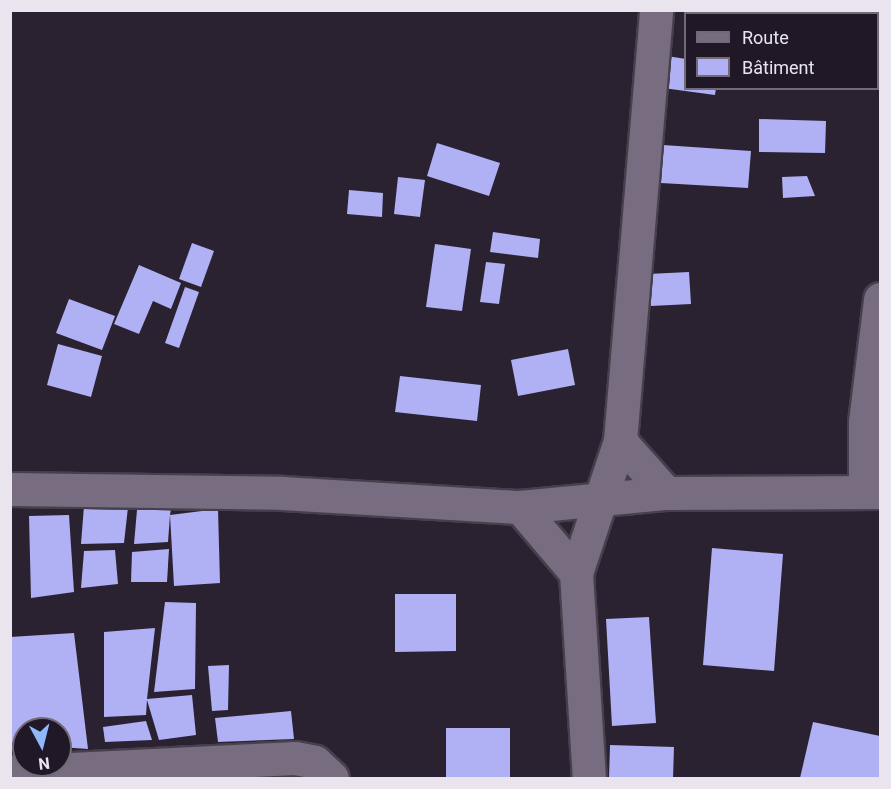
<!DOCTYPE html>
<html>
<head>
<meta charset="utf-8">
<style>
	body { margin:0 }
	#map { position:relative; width:891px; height:789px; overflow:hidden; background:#2b2231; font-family:Roboto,sans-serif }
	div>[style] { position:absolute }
	.building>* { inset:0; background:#b0b0f4 }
	.roads { filter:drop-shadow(2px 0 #473f4c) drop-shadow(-2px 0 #473f4c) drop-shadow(0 2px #473f4c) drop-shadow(0 -2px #473f4c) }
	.minor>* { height:33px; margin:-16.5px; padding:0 16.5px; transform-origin:16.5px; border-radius:16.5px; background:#786d80 }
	span { translate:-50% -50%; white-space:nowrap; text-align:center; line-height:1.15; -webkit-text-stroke:6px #211827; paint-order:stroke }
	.frame { position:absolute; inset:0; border:12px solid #eae4ee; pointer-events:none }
	.legend { position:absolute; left:684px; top:12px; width:195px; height:78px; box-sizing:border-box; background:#211827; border:2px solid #716a77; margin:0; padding:8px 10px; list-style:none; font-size:18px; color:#eae4ee }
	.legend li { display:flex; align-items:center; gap:12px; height:30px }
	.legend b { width:30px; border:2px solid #716a77 }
	.north { position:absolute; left:12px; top:717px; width:60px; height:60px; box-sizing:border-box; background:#211827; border:2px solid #716a77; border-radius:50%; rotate:173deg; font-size:16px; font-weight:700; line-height:24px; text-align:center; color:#eae4ee }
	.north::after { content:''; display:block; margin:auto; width:21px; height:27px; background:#8fb8fd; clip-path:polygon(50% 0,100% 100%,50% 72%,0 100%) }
</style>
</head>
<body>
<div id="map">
	<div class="building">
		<div style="clip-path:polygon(667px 56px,686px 59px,686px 88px,716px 88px,715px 95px,663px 88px)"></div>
		<div style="clip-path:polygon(759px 119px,826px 121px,825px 153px,759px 152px)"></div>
		<div style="clip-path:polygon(437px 143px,500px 163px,489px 196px,427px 176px)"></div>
		<div style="clip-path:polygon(663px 145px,751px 151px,748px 188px,661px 183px)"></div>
		<div style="clip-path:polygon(807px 176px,815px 196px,783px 198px,782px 177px)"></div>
		<div style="clip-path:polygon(398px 177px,425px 180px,420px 217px,394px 214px)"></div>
		<div style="clip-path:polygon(349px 190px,383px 193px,382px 217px,347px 214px)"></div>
		<div style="clip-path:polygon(493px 232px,540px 239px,538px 258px,490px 252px)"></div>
		<div style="clip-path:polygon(192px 243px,214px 251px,201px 287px,179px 279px)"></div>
		<div style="clip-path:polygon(435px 244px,471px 249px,462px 311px,426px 307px)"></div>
		<div style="clip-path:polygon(486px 262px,505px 264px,499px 304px,480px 302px)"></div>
		<div style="clip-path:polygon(139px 265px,181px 283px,171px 309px,153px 301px,139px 334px,114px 324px)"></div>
		<div style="clip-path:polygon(689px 272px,691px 304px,651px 306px,648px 274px)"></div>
		<div style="clip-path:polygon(185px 287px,199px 292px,179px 348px,165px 343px)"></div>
		<div style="clip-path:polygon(69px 299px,115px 316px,102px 350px,56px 333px)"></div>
		<div style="clip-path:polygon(58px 344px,102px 356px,91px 397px,47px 385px)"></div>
		<div style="clip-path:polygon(568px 349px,575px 385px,518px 396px,511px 360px)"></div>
		<div style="clip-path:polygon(400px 376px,481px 385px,477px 421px,395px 412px)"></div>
		<div style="clip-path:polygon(84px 506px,128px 507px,124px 543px,81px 544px)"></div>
		<div style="clip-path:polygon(171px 509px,170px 515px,218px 509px,220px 583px,174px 586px,170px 515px,168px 542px,134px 544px,137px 510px)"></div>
		<div style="clip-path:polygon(69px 515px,74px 592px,31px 598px,29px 516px)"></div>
		<div style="clip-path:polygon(712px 548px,783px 554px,774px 671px,703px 665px)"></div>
		<div style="clip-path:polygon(169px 549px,167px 582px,131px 582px,132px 552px)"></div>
		<div style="clip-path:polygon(115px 550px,118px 584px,81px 588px,84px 551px)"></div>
		<div style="clip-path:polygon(395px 594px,456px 594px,456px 651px,395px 652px)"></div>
		<div style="clip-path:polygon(165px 602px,196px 603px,195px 689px,154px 692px)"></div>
		<div style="clip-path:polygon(649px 617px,656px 723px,612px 726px,606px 619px)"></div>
		<div style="clip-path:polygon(155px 628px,147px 699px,192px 695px,196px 735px,159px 740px,147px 700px,146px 715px,104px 717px,104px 632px)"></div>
		<div style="clip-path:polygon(74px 633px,88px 749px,60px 747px,60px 729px,24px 729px,24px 744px,10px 743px,10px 637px)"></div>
		<div style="clip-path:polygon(229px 665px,228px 710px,212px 711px,208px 666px)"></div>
		<div style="clip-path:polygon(291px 711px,294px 739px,218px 742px,215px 718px)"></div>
		<div style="clip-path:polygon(146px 721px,152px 740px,105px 742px,103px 727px)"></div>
		<div style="clip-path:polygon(813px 722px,880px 736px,880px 778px,800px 778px)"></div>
		<div style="clip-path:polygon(446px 728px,510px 728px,510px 778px,446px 778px)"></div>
		<div style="clip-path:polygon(610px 745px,674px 747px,673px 778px,609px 778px)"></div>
	</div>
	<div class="roads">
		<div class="minor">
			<div style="left:620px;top:441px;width:69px;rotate:48.5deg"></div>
			<div style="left:10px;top:489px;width:272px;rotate:0.8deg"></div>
			<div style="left:282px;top:493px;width:238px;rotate:3.4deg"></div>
			<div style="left:520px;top:507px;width:147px;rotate:-5.5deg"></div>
			<div style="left:666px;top:493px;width:214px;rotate:-0.3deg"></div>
			<div style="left:865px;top:492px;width:70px;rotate:-90deg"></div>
			<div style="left:865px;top:422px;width:124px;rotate:-83deg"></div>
			<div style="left:520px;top:507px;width:87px;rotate:49.7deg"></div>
			<div style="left:576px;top:573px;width:205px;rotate:86.4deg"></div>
			<div style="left:576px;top:573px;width:139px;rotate:-71.6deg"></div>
			<div style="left:620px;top:441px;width:433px;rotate:-85.2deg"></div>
			<div style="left:10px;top:772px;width:285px;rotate:-2.8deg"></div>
			<div style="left:295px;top:758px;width:20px;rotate:11deg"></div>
			<div style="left:315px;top:762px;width:23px;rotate:43deg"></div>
		</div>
	</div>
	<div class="frame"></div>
	<ul class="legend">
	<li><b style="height:8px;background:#786d80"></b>Route</li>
	<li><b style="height:16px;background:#b0b0f4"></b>Bâtiment</li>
	</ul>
	<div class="north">N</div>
</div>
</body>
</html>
